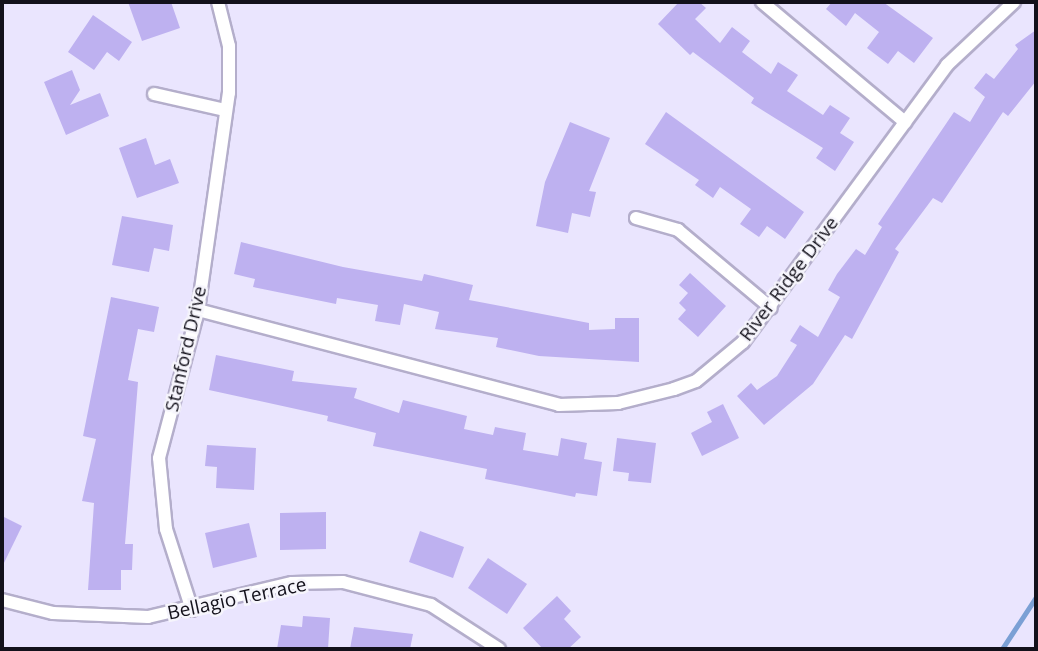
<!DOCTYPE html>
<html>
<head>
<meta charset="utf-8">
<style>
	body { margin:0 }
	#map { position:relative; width:1038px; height:651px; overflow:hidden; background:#eae5fe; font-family:"Open Sans",sans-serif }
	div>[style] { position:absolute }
	.stream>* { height:4.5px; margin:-2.25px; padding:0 2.25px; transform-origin:2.25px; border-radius:2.25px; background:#7ba0d5 }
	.building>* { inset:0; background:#beb1f0 }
	.roads { filter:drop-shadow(2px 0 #b4aecb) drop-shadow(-2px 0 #b4aecb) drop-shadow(0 2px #b4aecb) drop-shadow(0 -2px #b4aecb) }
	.street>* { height:12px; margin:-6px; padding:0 6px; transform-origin:6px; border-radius:6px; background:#fff }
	span { translate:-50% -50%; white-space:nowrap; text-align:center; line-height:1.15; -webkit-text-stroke:5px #f6f5fc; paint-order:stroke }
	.street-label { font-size:19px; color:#13111b }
	.frame { position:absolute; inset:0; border:4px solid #13111b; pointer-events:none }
</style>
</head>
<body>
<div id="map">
	<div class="stream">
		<div style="left:1002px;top:649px;width:62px;rotate:-56.8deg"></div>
	</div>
	<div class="building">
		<div style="clip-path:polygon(128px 2px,171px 2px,180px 28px,142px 41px)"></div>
		<div style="clip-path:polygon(679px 2px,699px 2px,706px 8px,695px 19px,720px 43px,732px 27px,750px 41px,742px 52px,771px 74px,778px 62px,798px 75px,787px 91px,823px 115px,830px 105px,850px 118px,840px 133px,854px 142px,835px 171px,816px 158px,823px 148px,751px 103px,754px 98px,693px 52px,690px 55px,658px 24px)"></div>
		<div style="clip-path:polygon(832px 2px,883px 2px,933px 38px,914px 63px,898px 51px,888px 64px,867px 48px,879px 32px,855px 13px,846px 26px,826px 9px)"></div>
		<div style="clip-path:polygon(93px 15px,132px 42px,119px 61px,107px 52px,94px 70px,68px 52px)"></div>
		<div style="clip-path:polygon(1036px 30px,1036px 81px,1008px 116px,1003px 112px,942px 203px,933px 198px,895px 249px,899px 252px,852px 339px,845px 335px,813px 384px,764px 425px,737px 396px,751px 383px,757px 390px,777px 376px,797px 345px,790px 341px,800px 325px,818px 337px,840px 297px,828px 290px,837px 274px,856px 249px,865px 255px,882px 227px,878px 224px,954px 112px,970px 122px,985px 97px,974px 88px,986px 73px,994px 79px,1018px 49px,1015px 45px)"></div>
		<div style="clip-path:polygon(72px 70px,80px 90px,70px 105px,100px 93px,109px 116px,66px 135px,44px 82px)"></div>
		<div style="clip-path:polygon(666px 112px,804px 212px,785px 239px,767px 226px,759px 237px,740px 224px,751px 209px,720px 187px,713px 198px,695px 185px,699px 180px,645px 144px)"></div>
		<div style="clip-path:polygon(570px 122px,610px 138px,589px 191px,596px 192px,590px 217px,572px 213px,568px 233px,536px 226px,545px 182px)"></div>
		<div style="clip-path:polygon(146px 138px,155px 165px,170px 159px,179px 183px,137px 198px,119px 148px)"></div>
		<div style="clip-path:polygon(122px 216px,173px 225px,169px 251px,154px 248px,149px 272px,112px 265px)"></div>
		<div style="clip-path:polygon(241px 242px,343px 267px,422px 281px,424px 274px,473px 285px,469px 300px,589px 323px,589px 330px,615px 329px,615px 318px,639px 318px,639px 362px,539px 356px,496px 347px,498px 338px,435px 329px,439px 312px,404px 304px,400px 325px,375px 321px,378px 305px,337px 298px,336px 304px,253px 287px,255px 279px,234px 274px)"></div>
		<div style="clip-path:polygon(690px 273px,726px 306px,698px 337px,678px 319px,686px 310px,679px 303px,688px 293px,679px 285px)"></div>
		<div style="clip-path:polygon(111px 297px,159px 307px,154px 332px,138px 329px,128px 380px,138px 382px,125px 544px,133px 544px,132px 570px,121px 570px,121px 590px,88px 590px,94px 503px,82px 501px,96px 439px,83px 436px)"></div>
		<div style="clip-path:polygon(216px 355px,294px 371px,292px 381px,357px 388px,354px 398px,399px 413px,403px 400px,467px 416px,464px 429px,493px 435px,495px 427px,526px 433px,523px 450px,558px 456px,561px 438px,587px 443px,584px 459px,602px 462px,597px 496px,576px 493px,575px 497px,485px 479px,487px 469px,373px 446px,376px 433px,327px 421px,328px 416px,209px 390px)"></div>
		<div style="clip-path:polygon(723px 404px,739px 438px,702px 456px,691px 433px,712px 422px,707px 412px)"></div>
		<div style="clip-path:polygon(617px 438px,656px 443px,651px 483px,628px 481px,629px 473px,613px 471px)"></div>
		<div style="clip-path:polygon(207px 445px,256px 448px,254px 490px,216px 488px,217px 467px,205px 466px)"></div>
		<div style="clip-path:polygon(326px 512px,326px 549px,280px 550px,280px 513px)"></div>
		<div style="clip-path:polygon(2px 516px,22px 526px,2px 567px)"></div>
		<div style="clip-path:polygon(249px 523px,257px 557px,213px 568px,205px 533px)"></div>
		<div style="clip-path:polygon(420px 531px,464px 547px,453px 578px,409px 562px)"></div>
		<div style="clip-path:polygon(488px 558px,527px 584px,507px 614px,468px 588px)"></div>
		<div style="clip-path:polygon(557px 596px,571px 611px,564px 619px,581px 637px,568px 649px,543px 649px,523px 628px)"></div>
		<div style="clip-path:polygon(303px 616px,330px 618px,328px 649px,277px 649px,281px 625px,302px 627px)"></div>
		<div style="clip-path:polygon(354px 627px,413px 634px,410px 649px,350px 649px)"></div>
	</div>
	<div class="roads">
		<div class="street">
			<div style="left:762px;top:2px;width:187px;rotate:40deg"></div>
			<div style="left:154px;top:94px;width:73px;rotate:12.7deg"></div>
			<div style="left:636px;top:218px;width:44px;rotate:15.9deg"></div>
			<div style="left:678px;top:230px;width:121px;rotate:40deg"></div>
			<div style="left:198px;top:310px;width:373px;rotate:14.7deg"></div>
			<div style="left:559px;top:405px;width:59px;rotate:-1.9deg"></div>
			<div style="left:618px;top:403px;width:58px;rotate:-14deg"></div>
			<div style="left:674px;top:389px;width:23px;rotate:-20deg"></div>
			<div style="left:696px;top:381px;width:61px;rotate:-39.7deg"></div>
			<div style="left:743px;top:342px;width:344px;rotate:-53.6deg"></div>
			<div style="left:947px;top:65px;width:92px;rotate:-43.2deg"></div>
			<div style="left:2px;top:600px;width:53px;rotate:14.3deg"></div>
			<div style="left:53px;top:613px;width:95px;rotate:2.4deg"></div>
			<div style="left:148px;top:617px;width:148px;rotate:-13.3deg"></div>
			<div style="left:292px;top:583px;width:51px;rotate:-1.1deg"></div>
			<div style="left:343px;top:582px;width:91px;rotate:14.6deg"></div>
			<div style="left:431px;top:605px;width:81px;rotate:32.9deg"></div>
			<div style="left:192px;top:610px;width:85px;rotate:-107.8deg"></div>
			<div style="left:166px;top:529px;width:71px;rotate:-95.6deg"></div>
			<div style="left:159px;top:458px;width:153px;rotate:-75.2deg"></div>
			<div style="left:198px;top:310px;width:219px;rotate:-81.9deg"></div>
			<div style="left:229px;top:93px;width:47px;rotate:-90deg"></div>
			<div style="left:229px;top:46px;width:45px;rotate:-104deg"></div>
		</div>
	</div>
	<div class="street-label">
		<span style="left:789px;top:279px;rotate:-53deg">River Ridge Drive</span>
		<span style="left:186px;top:349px;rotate:-77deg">Stanford Drive</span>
		<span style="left:237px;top:599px;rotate:-12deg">Bellagio Terrace</span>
	</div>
	<div class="frame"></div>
</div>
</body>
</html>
